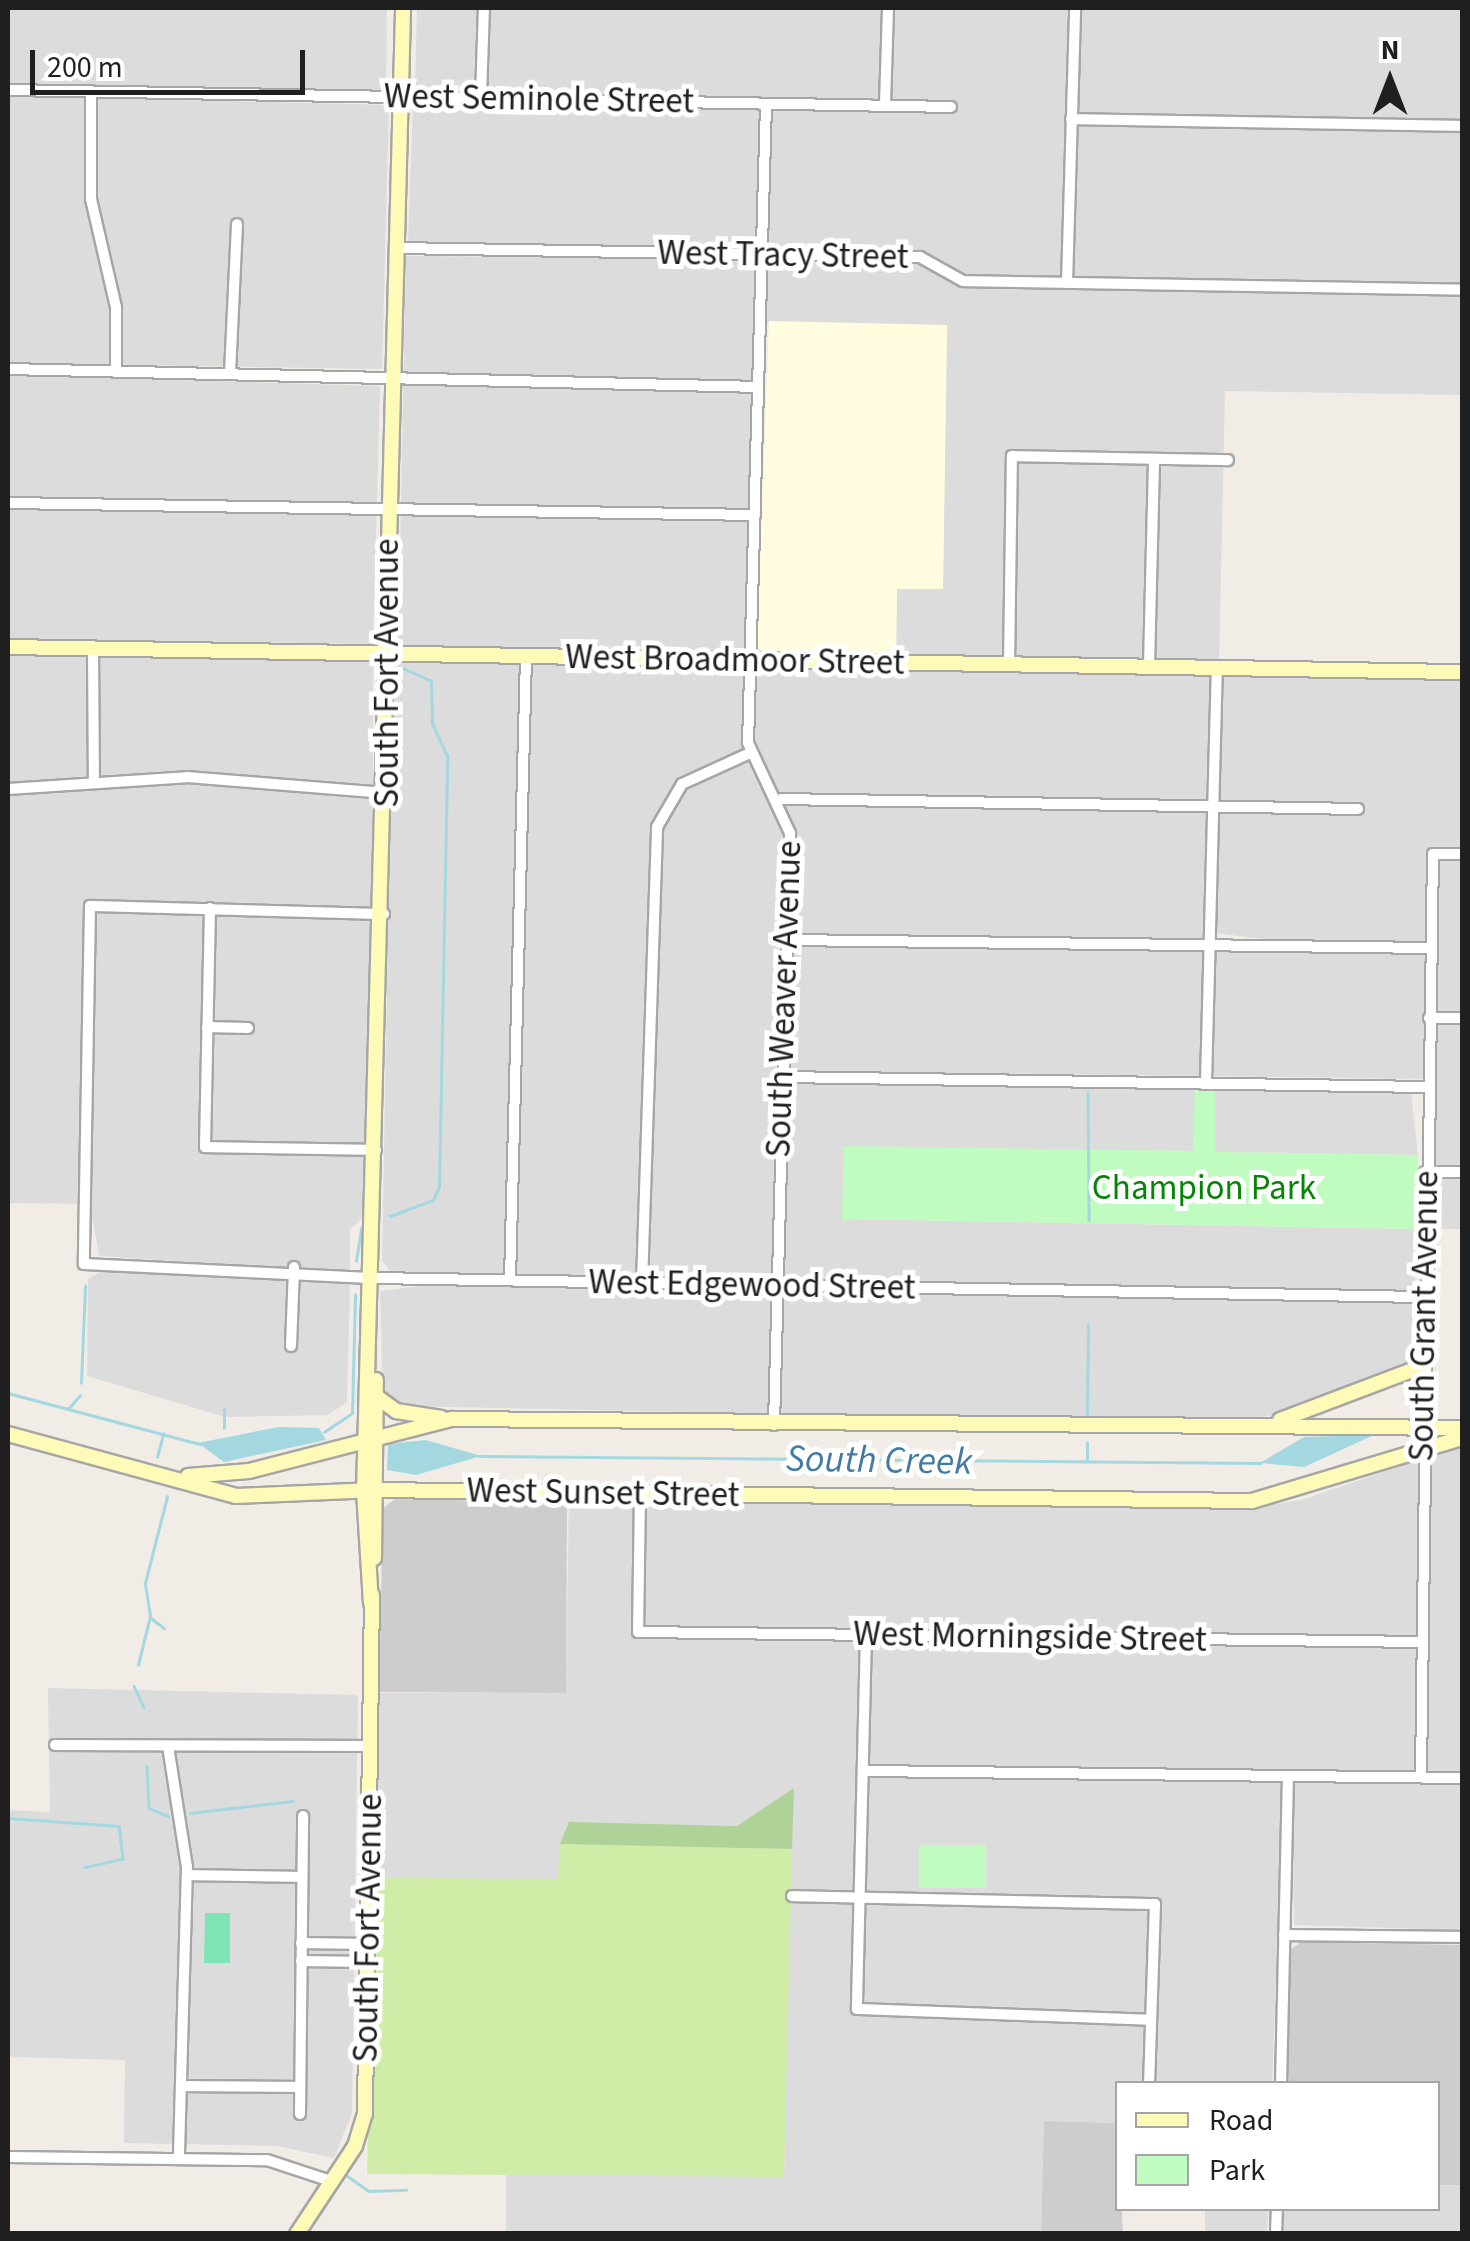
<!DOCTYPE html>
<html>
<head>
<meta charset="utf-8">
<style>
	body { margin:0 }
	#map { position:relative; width:1470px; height:2241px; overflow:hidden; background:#f1ece5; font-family:"Source Sans 3",sans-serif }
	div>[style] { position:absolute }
	.residential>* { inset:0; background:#dddcdc }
	.education>* { inset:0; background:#fffce0 }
	.religious>* { inset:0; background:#cdcdcd }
	.grass>* { inset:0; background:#d0eda8 }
	.forest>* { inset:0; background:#aed298 }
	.park>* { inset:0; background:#c0fcc0 }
	.pitch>* { inset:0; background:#7fe4b4 }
	.water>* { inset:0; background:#a3d8e0 }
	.stream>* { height:2.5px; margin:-1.25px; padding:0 1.25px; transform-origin:1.25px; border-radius:1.25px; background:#a3d8e0 }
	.roads { filter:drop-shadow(2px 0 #a6a6a6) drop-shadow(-2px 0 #a6a6a6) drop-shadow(0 2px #a6a6a6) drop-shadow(0 -2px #a6a6a6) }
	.street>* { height:10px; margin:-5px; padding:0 5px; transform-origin:5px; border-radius:5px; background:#fff }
	.secondary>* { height:14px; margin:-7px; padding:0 7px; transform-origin:7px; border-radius:7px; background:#fdfbb7 }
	span { translate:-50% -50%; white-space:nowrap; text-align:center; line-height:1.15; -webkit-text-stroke:10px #fff; paint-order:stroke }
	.street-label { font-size:35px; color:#1f1f1f }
	.park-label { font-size:35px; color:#058506 }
	.water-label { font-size:38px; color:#417ba5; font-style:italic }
	.frame { position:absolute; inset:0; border:10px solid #1f1f1f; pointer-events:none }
	.legend { position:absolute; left:1115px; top:2081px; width:325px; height:130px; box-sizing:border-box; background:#fff; border:2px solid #a5a5a5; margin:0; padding:12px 18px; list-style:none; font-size:30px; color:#1f1f1f }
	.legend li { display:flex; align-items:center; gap:20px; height:50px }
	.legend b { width:50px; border:2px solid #a5a5a5 }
	.north { position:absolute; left:1340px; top:30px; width:100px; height:100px; -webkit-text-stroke:8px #fff; paint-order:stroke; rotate:0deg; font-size:28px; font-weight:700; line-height:40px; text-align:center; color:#1f1f1f }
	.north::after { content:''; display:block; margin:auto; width:35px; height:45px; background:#1f1f1f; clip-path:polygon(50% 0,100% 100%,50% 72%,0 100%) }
	.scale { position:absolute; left:30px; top:50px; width:275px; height:45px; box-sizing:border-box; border:5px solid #1f1f1f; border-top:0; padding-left:12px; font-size:30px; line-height:35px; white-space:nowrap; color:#1f1f1f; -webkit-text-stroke:8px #fff; paint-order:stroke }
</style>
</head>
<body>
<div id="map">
	<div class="residential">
		<div style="clip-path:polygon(8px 8px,387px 8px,386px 91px,8px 85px)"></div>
		<div style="clip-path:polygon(417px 8px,1462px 8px,1462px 395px,1225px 391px,1219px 663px,896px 657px,897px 589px,943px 589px,947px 326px,756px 322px,744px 651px,398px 648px,406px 256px,534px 257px,535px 247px,408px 244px,413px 103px,952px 113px,953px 102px,415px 92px)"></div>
		<div style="clip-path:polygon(8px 96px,389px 105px,382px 369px,8px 363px)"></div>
		<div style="clip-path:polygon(8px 375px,380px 386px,373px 644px,8px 639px)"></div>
		<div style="clip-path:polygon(8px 651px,373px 661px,372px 1208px,350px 1230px,350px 1272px,99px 1256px,90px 1204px,8px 1203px)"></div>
		<div style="clip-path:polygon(393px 660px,1212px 673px,1204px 951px,1278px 953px,1279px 941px,1216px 933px,1223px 677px,1462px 675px,1462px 1229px,1429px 1229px,1432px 1079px,978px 1073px,977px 1084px,1195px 1088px,1194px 1151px,844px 1147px,843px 1219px,1417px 1229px,1412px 1360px,1288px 1413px,1216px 1423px,401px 1406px,383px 1394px,380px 1291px,447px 1283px,447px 1273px,390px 1271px,382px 1260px)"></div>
		<div style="clip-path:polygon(1215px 1089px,1411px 1093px,1418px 1155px,1214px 1152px)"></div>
		<div style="clip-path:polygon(102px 1271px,350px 1284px,347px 1402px,328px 1415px,225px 1417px,87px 1376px,88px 1279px)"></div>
		<div style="clip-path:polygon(1462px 1445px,1462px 1930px,1294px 1925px,1293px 1845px,1281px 1844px,1272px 2083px,1118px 2084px,1117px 2123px,1044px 2121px,1041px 2233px,506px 2233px,506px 2174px,784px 2177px,793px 1789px,737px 1826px,569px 1823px,558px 1879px,374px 1878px,376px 1693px,566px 1693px,569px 1498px,1242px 1509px,1301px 1500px)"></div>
		<div style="clip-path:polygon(48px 1688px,358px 1695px,352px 2113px,334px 2158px,277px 2146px,124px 2143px,125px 2060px,8px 2057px,8px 1810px,50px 1812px)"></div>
		<div style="clip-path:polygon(1438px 2185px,1462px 2185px,1462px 2233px,1282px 2234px,1283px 2209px,1438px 2208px)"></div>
		<div style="clip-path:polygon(1205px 2209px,1268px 2209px,1267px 2233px,1205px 2233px)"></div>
	</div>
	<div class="education">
		<div style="clip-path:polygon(769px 321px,947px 325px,943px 589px,897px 589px,896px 657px,764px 654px,757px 645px)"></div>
	</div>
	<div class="religious">
		<div style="clip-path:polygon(395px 1499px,567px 1502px,566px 1693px,379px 1692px,383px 1508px)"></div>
		<div style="clip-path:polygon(1462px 1945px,1462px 2185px,1438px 2185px,1438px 2084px,1286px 2083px,1290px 1950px,1301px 1942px)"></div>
		<div style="clip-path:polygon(1044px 2121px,1117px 2123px,1123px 2233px,1041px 2233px)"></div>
	</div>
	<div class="grass">
		<div style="clip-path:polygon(560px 1844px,792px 1849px,784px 2177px,367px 2174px,374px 1878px,558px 1879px)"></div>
	</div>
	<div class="forest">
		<div style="clip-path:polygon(794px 1788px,792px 1849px,560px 1844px,569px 1822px,737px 1826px)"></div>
	</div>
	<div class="park">
		<div style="clip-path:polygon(1195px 1088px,1215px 1089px,1215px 1152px,1418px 1155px,1417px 1229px,842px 1219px,844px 1146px,1193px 1151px)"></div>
		<div style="clip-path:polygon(919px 1845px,986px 1845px,986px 1888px,919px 1888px)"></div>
	</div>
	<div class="pitch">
		<div style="clip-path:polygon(205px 1913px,230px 1913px,230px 1963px,204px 1963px)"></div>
	</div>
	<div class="water">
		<div style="clip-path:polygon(278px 1427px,319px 1428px,326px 1440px,224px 1462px,198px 1443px)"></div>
		<div style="clip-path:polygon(1374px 1435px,1304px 1467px,1260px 1463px,1304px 1437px)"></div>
		<div style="clip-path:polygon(425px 1440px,433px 1442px,481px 1456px,416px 1475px,387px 1470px,388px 1444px)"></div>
	</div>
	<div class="stream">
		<div style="left:1088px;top:1093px;width:127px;rotate:89.5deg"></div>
		<div style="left:390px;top:1216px;width:46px;rotate:-20.4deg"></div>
		<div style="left:433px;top:1200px;width:14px;rotate:-65deg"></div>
		<div style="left:439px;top:1187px;width:431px;rotate:-88.9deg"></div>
		<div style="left:447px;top:756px;width:35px;rotate:-115deg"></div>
		<div style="left:432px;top:724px;width:43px;rotate:-91.3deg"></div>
		<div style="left:431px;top:681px;width:36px;rotate:-156deg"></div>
		<div style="left:356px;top:1261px;width:33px;rotate:-81deg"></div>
		<div style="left:81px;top:1383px;width:97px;rotate:-87.6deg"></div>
		<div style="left:8px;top:1393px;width:199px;rotate:14.9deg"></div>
		<div style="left:68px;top:1409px;width:18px;rotate:-49deg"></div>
		<div style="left:1087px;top:1416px;width:91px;rotate:-89.4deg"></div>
		<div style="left:224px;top:1428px;width:18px;rotate:-90deg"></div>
		<div style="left:324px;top:1432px;width:34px;rotate:-34deg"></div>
		<div style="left:352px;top:1413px;width:118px;rotate:-88.5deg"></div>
		<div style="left:479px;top:1456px;width:782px;rotate:0.51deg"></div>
		<div style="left:157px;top:1457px;width:24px;rotate:-75deg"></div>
		<div style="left:1087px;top:1461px;width:18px;rotate:-90deg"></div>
		<div style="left:150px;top:1617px;width:18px;rotate:38deg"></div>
		<div style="left:138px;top:1665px;width:50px;rotate:-76.2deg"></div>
		<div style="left:150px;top:1616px;width:33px;rotate:-99deg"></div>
		<div style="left:145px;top:1583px;width:89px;rotate:-75.7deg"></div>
		<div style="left:134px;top:1686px;width:23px;rotate:65deg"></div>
		<div style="left:147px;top:1766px;width:42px;rotate:87.3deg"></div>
		<div style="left:149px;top:1808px;width:21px;rotate:23deg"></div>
		<div style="left:190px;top:1813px;width:103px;rotate:-6.7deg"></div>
		<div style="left:8px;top:1818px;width:111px;rotate:4.1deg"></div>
		<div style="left:119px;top:1826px;width:33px;rotate:83deg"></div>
		<div style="left:123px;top:1859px;width:39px;rotate:167deg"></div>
		<div style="left:346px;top:2175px;width:28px;rotate:35deg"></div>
		<div style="left:369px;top:2191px;width:37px;rotate:-2deg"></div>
	</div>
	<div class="roads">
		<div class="street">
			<div style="left:8px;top:90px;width:943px;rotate:1.03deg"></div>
			<div style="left:91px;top:91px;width:108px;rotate:90deg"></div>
			<div style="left:91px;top:199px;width:111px;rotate:77deg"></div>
			<div style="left:116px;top:307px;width:64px;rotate:90deg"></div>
			<div style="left:481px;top:97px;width:89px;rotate:-88.1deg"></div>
			<div style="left:766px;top:104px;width:639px;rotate:91.61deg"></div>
			<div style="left:748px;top:743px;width:99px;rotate:65deg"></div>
			<div style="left:790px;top:833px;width:592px;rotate:91.55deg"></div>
			<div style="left:885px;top:104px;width:96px;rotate:-88.2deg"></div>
			<div style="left:1071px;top:119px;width:391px;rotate:1deg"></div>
			<div style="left:396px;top:248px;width:524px;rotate:0.98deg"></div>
			<div style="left:920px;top:257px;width:49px;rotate:29.2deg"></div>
			<div style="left:963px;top:281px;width:499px;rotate:1deg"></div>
			<div style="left:1067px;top:283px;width:275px;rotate:-88.3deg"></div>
			<div style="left:8px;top:369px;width:750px;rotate:1.37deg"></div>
			<div style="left:230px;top:373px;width:149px;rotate:-87.3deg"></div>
			<div style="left:8px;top:503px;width:747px;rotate:0.92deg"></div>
			<div style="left:93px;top:648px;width:134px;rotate:89.6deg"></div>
			<div style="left:1009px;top:665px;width:209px;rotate:-89.2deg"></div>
			<div style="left:1012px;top:456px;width:216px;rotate:1.1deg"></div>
			<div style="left:1149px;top:666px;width:207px;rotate:-88.6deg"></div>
			<div style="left:8px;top:789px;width:179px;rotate:-3.8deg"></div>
			<div style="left:187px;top:777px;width:199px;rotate:4.6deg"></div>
			<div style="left:781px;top:799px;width:577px;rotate:0.99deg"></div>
			<div style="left:210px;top:908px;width:239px;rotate:91.2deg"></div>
			<div style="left:205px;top:1147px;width:171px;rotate:1deg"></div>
			<div style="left:384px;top:914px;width:294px;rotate:-178.4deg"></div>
			<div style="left:90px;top:906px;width:358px;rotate:91deg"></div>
			<div style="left:84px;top:1264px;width:291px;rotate:2.8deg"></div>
			<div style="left:375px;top:1278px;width:1046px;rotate:1.04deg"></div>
			<div style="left:787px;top:940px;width:644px;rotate:0.71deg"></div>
			<div style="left:1429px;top:1018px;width:33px"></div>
			<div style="left:207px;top:1027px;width:41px;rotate:1.4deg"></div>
			<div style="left:782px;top:1077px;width:645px;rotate:0.89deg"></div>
			<div style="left:1206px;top:1083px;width:416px;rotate:-88.5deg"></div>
			<div style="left:1425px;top:1172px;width:37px"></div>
			<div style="left:510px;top:1280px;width:625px;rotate:-88.53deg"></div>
			<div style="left:642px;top:1283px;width:456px;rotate:-88.1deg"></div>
			<div style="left:657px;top:827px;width:50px;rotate:-59.8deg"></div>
			<div style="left:682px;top:784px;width:75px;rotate:-24.5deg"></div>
			<div style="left:291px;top:1346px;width:79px;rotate:-87.8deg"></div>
			<div style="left:640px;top:1492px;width:140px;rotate:90.8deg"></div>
			<div style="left:638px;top:1632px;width:784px;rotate:0.73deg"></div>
			<div style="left:866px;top:1635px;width:374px;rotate:91.4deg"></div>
			<div style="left:857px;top:2009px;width:294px;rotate:2.1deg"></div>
			<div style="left:55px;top:1745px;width:315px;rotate:0.2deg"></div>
			<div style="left:168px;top:1746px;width:122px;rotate:81.1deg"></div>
			<div style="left:187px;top:1867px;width:292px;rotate:91.6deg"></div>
			<div style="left:865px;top:1771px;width:597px;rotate:0.67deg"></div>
			<div style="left:1421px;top:1777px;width:923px;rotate:-89.26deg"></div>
			<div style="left:1433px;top:854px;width:29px"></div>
			<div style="left:187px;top:1875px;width:115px;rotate:1deg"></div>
			<div style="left:792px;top:1896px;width:363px;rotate:1.3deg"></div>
			<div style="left:1155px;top:1904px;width:180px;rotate:91.9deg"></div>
			<div style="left:1284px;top:1935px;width:178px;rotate:0.6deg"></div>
			<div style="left:301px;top:1943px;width:67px;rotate:0.9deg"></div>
			<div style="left:301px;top:1961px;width:67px;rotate:0.9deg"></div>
			<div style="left:1281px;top:2084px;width:308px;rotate:-88.7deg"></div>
			<div style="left:181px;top:2086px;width:119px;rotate:0.5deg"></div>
			<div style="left:300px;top:2114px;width:298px;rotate:-89.4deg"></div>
			<div style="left:8px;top:2157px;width:259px;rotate:0.7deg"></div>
			<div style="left:267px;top:2160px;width:67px;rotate:18.2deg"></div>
			<div style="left:1276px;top:2234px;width:26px;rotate:-88deg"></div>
		</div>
		<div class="secondary">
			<div style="left:8px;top:647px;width:1454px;rotate:0.99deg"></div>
			<div style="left:377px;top:1397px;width:24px;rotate:36deg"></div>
			<div style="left:396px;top:1411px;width:46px;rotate:8.8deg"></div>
			<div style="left:1280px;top:1420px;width:150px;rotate:-20.7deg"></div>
			<div style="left:8px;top:1434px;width:236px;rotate:15.2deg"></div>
			<div style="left:236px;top:1496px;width:139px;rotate:-2.5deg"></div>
			<div style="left:375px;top:1490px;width:877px;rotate:0.72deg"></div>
			<div style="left:1252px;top:1501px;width:219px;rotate:-16.7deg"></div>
			<div style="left:188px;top:1476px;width:61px;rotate:-4.7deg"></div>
			<div style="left:249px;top:1471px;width:210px;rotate:-14.4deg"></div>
			<div style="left:452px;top:1419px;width:1010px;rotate:0.51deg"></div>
			<div style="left:374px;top:1558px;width:178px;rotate:-89.4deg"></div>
			<div style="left:371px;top:1603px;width:112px;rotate:-93.6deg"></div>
			<div style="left:364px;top:1491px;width:1484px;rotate:-88.49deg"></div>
			<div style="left:297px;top:2234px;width:105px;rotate:-56.6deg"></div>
			<div style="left:355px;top:2146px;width:34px;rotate:-73deg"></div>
			<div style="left:365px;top:2114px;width:519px;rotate:-89.23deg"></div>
		</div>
	</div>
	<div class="street-label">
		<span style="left:539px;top:99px;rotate:1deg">West Seminole Street</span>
		<span style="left:783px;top:255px;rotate:1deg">West Tracy Street</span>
		<span style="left:735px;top:660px;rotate:1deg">West Broadmoor Street</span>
		<span style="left:387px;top:673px;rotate:-90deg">South Fort Avenue</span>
		<span style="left:784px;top:999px;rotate:-88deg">South Weaver Avenue</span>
		<span style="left:752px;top:1285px;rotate:1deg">West Edgewood Street</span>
		<span style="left:1424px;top:1316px;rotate:-89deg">South Grant Avenue</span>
		<span style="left:603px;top:1493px;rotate:1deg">West Sunset Street</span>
		<span style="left:1030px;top:1637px;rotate:1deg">West Morningside Street</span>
		<span style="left:368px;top:1928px;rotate:-89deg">South Fort Avenue</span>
	</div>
	<div class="park-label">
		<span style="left:1204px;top:1188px">Champion Park</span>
	</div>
	<div class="water-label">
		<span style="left:879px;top:1461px;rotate:1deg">South Creek</span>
	</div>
	<div class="frame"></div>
	<ul class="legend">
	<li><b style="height:12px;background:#fdfbb7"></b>Road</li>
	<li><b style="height:28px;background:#c0fcc0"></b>Park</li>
	</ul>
	<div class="north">N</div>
	<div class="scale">200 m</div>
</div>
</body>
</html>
